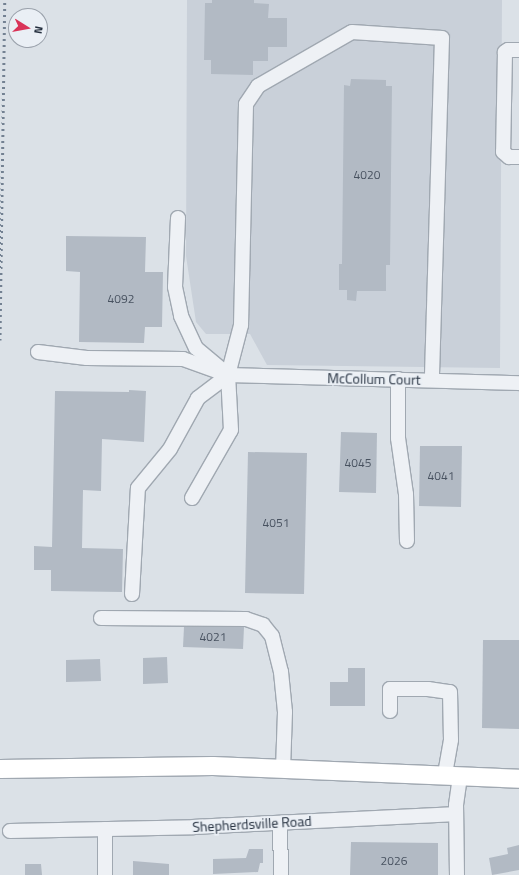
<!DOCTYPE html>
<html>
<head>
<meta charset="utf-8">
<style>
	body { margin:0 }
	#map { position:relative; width:519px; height:875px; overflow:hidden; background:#dbe1e7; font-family:"Titillium Web",sans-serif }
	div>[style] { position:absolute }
	.built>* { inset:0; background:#c9d0d9 }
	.building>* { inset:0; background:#b2bac4 }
	.roads { filter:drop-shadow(1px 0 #a0a8b1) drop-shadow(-1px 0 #a0a8b1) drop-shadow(0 1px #a0a8b1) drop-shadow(0 -1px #a0a8b1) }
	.minor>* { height:14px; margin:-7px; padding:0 7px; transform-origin:7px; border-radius:7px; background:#eef1f5 }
	.major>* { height:18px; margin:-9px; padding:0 9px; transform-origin:9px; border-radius:9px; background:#fff }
	.rail>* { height:3px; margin-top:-1.5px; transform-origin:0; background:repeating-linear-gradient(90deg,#738192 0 2px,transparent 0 6px) }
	span { translate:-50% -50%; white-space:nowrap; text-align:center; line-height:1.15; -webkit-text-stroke:3.5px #eaeff5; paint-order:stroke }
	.number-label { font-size:12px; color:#485260 }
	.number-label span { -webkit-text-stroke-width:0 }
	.street-label { font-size:14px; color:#242f3e }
	.north { position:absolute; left:8px; top:8px; width:40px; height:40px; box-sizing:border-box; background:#eaeff5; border:1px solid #9ba2ac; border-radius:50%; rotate:101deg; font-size:11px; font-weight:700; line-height:16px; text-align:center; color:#242f3e }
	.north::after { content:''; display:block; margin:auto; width:14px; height:18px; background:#d93358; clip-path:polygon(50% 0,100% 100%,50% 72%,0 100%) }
</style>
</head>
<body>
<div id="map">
	<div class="built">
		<div style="clip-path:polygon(187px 0,502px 0,500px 368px,267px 365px,250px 334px,206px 334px,196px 322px,186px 256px)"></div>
	</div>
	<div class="building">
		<div style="clip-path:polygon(212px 0,254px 0,254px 3px,269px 4px,268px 18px,287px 18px,287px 47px,268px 47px,268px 61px,253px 61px,253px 75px,211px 74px,211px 60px,204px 60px,205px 3px,212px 3px)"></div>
		<div style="clip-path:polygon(351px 79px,386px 80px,386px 86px,392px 86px,390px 265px,386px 265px,386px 291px,357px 291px,356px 301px,347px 300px,347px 290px,339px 290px,339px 264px,342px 264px,344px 85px,350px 86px)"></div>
		<div style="clip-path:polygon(66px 236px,146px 237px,145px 272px,163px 272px,162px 327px,145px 327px,144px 343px,79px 342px,80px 272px,66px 271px)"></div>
		<div style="clip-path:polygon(129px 390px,146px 391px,144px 442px,102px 439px,101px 491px,83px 490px,82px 548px,123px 549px,122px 592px,51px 591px,51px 570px,34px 570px,34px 546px,52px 547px,55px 391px,129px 392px)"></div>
		<div style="clip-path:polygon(341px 432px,377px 433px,376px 493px,339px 492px)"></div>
		<div style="clip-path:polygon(420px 446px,462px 446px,461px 507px,419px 506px)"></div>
		<div style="clip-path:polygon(248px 452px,307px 453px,304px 594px,245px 593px)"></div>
		<div style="clip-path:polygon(184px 627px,244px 627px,243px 649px,183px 647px)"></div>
		<div style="clip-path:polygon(483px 640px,519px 640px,519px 729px,482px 728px)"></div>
		<div style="clip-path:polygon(167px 657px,168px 683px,143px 684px,143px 658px)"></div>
		<div style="clip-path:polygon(100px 659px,101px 681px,66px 682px,66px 660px)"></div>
		<div style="clip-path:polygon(348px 668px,365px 668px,365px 706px,330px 706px,330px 682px,348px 682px)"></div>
		<div style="clip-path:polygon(351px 842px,438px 843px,438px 875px,350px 875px)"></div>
		<div style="clip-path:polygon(519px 845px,519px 870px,492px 875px,489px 858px,508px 854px,507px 848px)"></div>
		<div style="clip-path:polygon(249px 849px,263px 849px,263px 863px,260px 863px,258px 872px,213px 874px,213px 859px,246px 858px)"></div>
		<div style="clip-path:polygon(133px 861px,169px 864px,169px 875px,133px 875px)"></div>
		<div style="clip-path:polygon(25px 864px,41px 864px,42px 875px,25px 875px)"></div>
	</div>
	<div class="roads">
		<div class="minor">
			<div style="left:519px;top:50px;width:11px;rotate:180deg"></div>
			<div style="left:508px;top:50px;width:4px;rotate:146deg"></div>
			<div style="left:505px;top:52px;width:100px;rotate:91.1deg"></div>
			<div style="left:503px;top:152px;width:8px;rotate:40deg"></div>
			<div style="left:509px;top:157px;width:10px"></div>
			<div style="left:178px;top:218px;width:69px;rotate:92.5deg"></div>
			<div style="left:175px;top:287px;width:30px;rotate:78deg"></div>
			<div style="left:181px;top:316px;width:35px;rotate:65deg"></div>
			<div style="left:196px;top:348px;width:34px;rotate:40deg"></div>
			<div style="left:38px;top:352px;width:49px;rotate:7deg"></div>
			<div style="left:87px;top:358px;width:96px;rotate:0.6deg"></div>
			<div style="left:183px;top:359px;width:48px;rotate:19.6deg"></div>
			<div style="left:228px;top:375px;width:291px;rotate:1.6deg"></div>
			<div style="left:398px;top:379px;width:59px;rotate:90deg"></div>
			<div style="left:398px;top:438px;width:57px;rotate:81.9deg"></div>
			<div style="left:406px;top:494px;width:47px;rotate:88.8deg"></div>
			<div style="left:192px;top:498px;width:78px;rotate:-60.2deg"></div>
			<div style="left:231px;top:430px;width:55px;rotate:-93.1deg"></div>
			<div style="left:228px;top:375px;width:52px;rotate:-75.4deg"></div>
			<div style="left:241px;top:325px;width:221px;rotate:-88.7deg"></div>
			<div style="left:246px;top:104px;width:22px;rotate:-56deg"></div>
			<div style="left:258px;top:86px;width:108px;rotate:-29.9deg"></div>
			<div style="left:352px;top:32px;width:90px;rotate:3.8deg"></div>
			<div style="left:442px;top:38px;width:342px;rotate:91.7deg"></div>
			<div style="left:132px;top:594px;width:106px;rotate:-86.8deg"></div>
			<div style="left:138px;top:488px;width:50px;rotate:-50.6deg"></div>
			<div style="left:170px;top:449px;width:58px;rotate:-61.2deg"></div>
			<div style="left:198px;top:398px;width:38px;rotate:-37deg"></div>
			<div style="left:101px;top:618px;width:145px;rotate:0.4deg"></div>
			<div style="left:246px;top:619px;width:18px;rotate:19deg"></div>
			<div style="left:263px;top:625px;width:14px;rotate:51deg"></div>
			<div style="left:272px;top:636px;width:37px;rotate:76deg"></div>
			<div style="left:281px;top:672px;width:40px;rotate:84.3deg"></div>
			<div style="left:285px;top:712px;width:56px;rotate:92deg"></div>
			<div style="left:390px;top:711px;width:22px;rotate:-90deg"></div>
			<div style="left:390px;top:689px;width:38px"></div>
			<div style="left:428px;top:689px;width:22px;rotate:8deg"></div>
			<div style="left:450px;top:692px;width:48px;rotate:88.8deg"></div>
			<div style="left:451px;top:740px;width:36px;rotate:100deg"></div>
			<div style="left:280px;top:823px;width:52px;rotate:88.9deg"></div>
			<div style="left:105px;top:829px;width:46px;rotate:90deg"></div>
			<div style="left:10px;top:831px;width:184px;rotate:-1.2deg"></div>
			<div style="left:194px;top:827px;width:262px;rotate:-2.8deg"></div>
			<div style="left:457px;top:875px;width:70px;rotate:-90.8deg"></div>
			<div style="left:456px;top:805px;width:29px;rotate:-82deg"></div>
		</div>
		<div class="major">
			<div style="left:0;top:769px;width:213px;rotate:-0.8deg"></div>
			<div style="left:213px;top:766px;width:306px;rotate:2.4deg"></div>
		</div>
	</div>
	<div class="rail">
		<div style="left:0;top:340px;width:340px;rotate:-89.2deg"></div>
	</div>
	<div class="number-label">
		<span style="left:367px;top:175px">4020</span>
		<span style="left:121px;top:299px">4092</span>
		<span style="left:358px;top:463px">4045</span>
		<span style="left:441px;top:476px">4041</span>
		<span style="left:276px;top:523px">4051</span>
		<span style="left:213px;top:637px">4021</span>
		<span style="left:394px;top:861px">2026</span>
	</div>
	<div class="street-label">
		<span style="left:374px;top:379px;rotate:1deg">McCollum Court</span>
		<span style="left:252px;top:824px;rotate:-3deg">Shepherdsville Road</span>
	</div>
	<div class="north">N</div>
</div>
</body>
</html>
